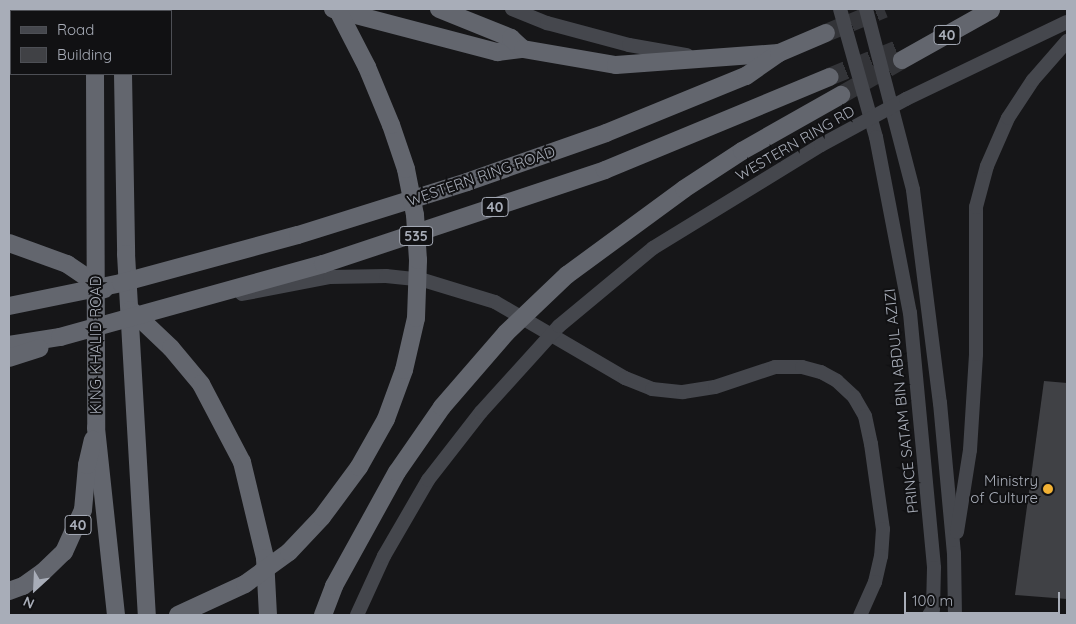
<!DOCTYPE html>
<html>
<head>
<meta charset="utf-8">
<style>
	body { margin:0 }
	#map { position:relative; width:1076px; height:624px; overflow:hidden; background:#161618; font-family:Quicksand,sans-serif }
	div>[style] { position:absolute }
	.building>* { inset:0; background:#404145 }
	.highway-tunnel>* { height:18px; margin-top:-9px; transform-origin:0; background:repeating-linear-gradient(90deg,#333438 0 18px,transparent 0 27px) }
	.secondary>* { height:14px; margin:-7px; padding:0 7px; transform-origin:7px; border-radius:7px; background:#45474d }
	.highway>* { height:18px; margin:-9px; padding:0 9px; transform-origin:9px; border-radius:9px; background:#63666e }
	.dots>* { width:14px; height:14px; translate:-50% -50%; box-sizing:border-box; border:2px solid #111113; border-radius:50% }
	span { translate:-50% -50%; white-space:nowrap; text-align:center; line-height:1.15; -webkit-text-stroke:4px #111113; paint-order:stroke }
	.shield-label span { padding:1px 4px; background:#111113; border:1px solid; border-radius:4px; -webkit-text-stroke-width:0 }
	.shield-label { font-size:14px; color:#a8adb8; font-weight:700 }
	.street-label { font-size:15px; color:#a8adb8 }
	.poi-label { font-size:15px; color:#a8adb8 }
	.right { translate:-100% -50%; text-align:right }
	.frame { position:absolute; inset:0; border:10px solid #a8adb8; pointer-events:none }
	.legend { position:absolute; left:10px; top:10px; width:162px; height:65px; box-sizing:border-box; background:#111113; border:1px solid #4d4f55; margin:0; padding:6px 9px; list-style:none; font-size:15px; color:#a8adb8 }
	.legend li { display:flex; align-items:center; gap:10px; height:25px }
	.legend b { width:25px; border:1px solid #4d4f55 }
	.north { position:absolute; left:10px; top:564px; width:50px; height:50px; -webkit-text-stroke:4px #111113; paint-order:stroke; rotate:205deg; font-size:14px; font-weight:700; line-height:20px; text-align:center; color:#a8adb8 }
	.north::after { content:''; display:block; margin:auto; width:18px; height:22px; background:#a8adb8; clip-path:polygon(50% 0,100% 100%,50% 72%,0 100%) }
	.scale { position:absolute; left:904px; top:592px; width:156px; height:22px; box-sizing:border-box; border:2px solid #a8adb8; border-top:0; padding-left:6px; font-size:15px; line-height:18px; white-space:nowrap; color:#a8adb8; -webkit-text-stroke:4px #111113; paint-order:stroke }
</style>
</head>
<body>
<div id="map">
	<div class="building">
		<div style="clip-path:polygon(1044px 381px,1067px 383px,1067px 599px,1015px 595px)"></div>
	</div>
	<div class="highway-tunnel">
		<div style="left:826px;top:33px;width:63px;rotate:-22.5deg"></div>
		<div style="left:829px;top:77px;width:80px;rotate:-22.1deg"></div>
		<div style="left:841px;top:95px;width:70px;rotate:-29.8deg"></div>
	</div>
	<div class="secondary">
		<div style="left:512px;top:9px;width:38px;rotate:22deg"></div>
		<div style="left:547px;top:23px;width:85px;rotate:15deg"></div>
		<div style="left:629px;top:45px;width:59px;rotate:9.8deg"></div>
		<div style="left:840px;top:9px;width:133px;rotate:74.3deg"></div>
		<div style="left:876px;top:137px;width:179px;rotate:79.1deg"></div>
		<div style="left:910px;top:313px;width:256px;rotate:84.6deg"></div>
		<div style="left:934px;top:568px;width:41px;rotate:91.4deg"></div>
		<div style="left:933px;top:609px;width:7px;rotate:124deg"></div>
		<div style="left:866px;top:9px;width:187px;rotate:75.4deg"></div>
		<div style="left:913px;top:190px;width:215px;rotate:82.8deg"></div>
		<div style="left:940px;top:403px;width:151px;rotate:84.7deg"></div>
		<div style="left:954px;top:553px;width:62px;rotate:89.1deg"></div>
		<div style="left:242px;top:294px;width:90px;rotate:-10.9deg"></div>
		<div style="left:330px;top:277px;width:56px;rotate:-1deg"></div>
		<div style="left:386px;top:276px;width:37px;rotate:6deg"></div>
		<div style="left:423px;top:280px;width:75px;rotate:17deg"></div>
		<div style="left:495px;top:302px;width:151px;rotate:30.3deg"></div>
		<div style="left:625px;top:378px;width:29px;rotate:22deg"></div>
		<div style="left:652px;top:389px;width:31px;rotate:6deg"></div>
		<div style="left:683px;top:392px;width:32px;rotate:-9deg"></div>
		<div style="left:715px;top:387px;width:63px;rotate:-18.4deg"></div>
		<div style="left:775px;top:367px;width:27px"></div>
		<div style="left:802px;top:367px;width:20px;rotate:15deg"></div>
		<div style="left:821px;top:372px;width:18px;rotate:29deg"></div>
		<div style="left:837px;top:381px;width:23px;rotate:43deg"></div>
		<div style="left:854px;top:397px;width:22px;rotate:60deg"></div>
		<div style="left:865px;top:416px;width:29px;rotate:78deg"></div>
		<div style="left:871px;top:444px;width:86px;rotate:82deg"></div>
		<div style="left:883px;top:529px;width:27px;rotate:94deg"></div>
		<div style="left:881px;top:556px;width:27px;rotate:103deg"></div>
		<div style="left:875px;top:582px;width:36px;rotate:114deg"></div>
		<div style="left:957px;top:532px;width:83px;rotate:-81deg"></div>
		<div style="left:970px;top:450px;width:96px;rotate:-86.4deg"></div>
		<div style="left:976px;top:354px;width:147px;rotate:-90deg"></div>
		<div style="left:976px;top:207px;width:42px;rotate:-75deg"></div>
		<div style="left:987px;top:166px;width:52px;rotate:-66.4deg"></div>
		<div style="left:1008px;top:118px;width:45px;rotate:-56.7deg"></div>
		<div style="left:1033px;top:80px;width:52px;rotate:-48.9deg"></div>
		<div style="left:357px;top:615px;width:65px;rotate:-65.4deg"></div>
		<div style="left:384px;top:556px;width:88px;rotate:-59.9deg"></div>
		<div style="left:428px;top:480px;width:86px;rotate:-52.1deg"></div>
		<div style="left:481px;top:412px;width:116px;rotate:-47.8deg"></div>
		<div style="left:559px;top:326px;width:122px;rotate:-39.7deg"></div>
		<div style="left:653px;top:248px;width:197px;rotate:-31.5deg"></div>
		<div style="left:821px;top:145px;width:97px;rotate:-28.4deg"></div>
		<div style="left:906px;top:99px;width:178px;rotate:-25.6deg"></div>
	</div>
	<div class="highway">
		<div style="left:93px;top:9px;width:2px;rotate:90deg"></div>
		<div style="left:122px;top:9px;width:2px;rotate:90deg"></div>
		<div style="left:333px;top:9px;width:170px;rotate:14.7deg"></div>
		<div style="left:497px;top:52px;width:26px;rotate:-7deg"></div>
		<div style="left:439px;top:9px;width:78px;rotate:21.9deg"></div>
		<div style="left:511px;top:38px;width:16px;rotate:43deg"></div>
		<div style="left:523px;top:49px;width:94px;rotate:9.8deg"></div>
		<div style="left:616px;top:65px;width:163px;rotate:-4.2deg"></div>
		<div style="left:45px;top:11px;width:6px;rotate:-18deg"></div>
		<div style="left:9px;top:29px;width:3px;rotate:-45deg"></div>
		<div style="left:902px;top:60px;width:102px;rotate:-29.3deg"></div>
		<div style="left:95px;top:74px;width:354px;rotate:89.8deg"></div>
		<div style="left:96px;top:428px;width:188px;rotate:83.9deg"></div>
		<div style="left:123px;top:74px;width:180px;rotate:89deg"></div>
		<div style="left:126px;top:254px;width:362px;rotate:86.7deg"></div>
		<div style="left:9px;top:243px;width:62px;rotate:19.9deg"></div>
		<div style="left:67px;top:264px;width:45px;rotate:34deg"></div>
		<div style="left:9px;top:306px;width:114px;rotate:-11.6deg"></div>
		<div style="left:121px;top:283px;width:183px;rotate:-15.2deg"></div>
		<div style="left:298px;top:235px;width:177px;rotate:-17.4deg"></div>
		<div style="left:467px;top:182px;width:147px;rotate:-19.4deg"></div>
		<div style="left:606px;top:133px;width:151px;rotate:-22.2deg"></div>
		<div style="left:746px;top:76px;width:40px;rotate:-34.9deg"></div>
		<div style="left:779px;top:53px;width:51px;rotate:-23.1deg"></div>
		<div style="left:131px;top:310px;width:55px;rotate:43.5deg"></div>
		<div style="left:171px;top:348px;width:47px;rotate:50.2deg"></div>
		<div style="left:201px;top:384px;width:88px;rotate:62.3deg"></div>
		<div style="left:242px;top:462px;width:99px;rotate:76.5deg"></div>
		<div style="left:265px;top:558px;width:57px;rotate:87deg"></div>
		<div style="left:9px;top:345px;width:52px;rotate:-8.9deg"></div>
		<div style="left:60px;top:337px;width:273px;rotate:-15.5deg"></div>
		<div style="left:323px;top:264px;width:297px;rotate:-18.4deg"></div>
		<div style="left:605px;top:170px;width:243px;rotate:-22.5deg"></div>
		<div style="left:9px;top:358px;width:32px;rotate:-18deg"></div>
		<div style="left:9px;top:591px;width:15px;rotate:-20deg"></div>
		<div style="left:23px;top:586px;width:24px;rotate:-35deg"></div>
		<div style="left:43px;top:572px;width:29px;rotate:-44deg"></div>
		<div style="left:64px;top:552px;width:46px;rotate:-65.7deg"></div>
		<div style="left:83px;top:510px;width:45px;rotate:-84.9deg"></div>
		<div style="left:87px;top:465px;width:26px;rotate:-77deg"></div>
		<div style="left:178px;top:615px;width:74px;rotate:-24.8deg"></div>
		<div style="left:245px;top:584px;width:54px;rotate:-36deg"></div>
		<div style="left:289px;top:552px;width:48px;rotate:-46.7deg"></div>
		<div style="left:322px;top:517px;width:62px;rotate:-53.5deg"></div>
		<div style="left:359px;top:467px;width:55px;rotate:-60.6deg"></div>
		<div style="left:386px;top:419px;width:52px;rotate:-69.8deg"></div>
		<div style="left:404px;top:370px;width:53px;rotate:-77deg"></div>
		<div style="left:416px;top:318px;width:58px;rotate:-88deg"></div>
		<div style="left:418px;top:260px;width:45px;rotate:-93.8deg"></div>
		<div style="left:415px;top:215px;width:47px;rotate:-101.1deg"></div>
		<div style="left:406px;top:169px;width:46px;rotate:-108.8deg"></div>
		<div style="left:391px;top:125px;width:63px;rotate:-112.5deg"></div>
		<div style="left:367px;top:67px;width:65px;rotate:-117.3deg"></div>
		<div style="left:323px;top:615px;width:31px;rotate:-69deg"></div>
		<div style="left:334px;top:586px;width:130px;rotate:-61.1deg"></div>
		<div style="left:397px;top:472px;width:79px;rotate:-55.3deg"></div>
		<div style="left:442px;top:407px;width:98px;rotate:-49.1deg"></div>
		<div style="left:506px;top:333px;width:84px;rotate:-43.6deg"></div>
		<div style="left:567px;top:275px;width:145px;rotate:-36.3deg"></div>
		<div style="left:684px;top:189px;width:69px;rotate:-33.2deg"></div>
		<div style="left:742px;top:151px;width:114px;rotate:-29.5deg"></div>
	</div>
	<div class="dots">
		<div style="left:1048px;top:489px;background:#f2b134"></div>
	</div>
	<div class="shield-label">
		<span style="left:947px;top:35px">40</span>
		<span style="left:495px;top:207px">40</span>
		<span style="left:416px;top:236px">535</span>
		<span style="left:78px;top:525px">40</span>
	</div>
	<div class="street-label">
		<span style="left:795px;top:143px;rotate:-30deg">WESTERN RING RD</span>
		<span style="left:481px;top:176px;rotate:-19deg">WESTERN RING ROAD</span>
		<span style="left:96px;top:345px;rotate:-90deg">KING KHALID ROAD</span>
		<span style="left:901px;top:401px;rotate:-96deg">PRINCE SATAM BIN ABDUL AZIZI</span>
	</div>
	<div class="poi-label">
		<span class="right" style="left:1038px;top:489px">Ministry<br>of Culture</span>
	</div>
	<div class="frame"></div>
	<ul class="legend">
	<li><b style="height:6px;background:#45474d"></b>Road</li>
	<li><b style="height:14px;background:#404145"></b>Building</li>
	</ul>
	<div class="north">N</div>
	<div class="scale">100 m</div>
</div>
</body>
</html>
